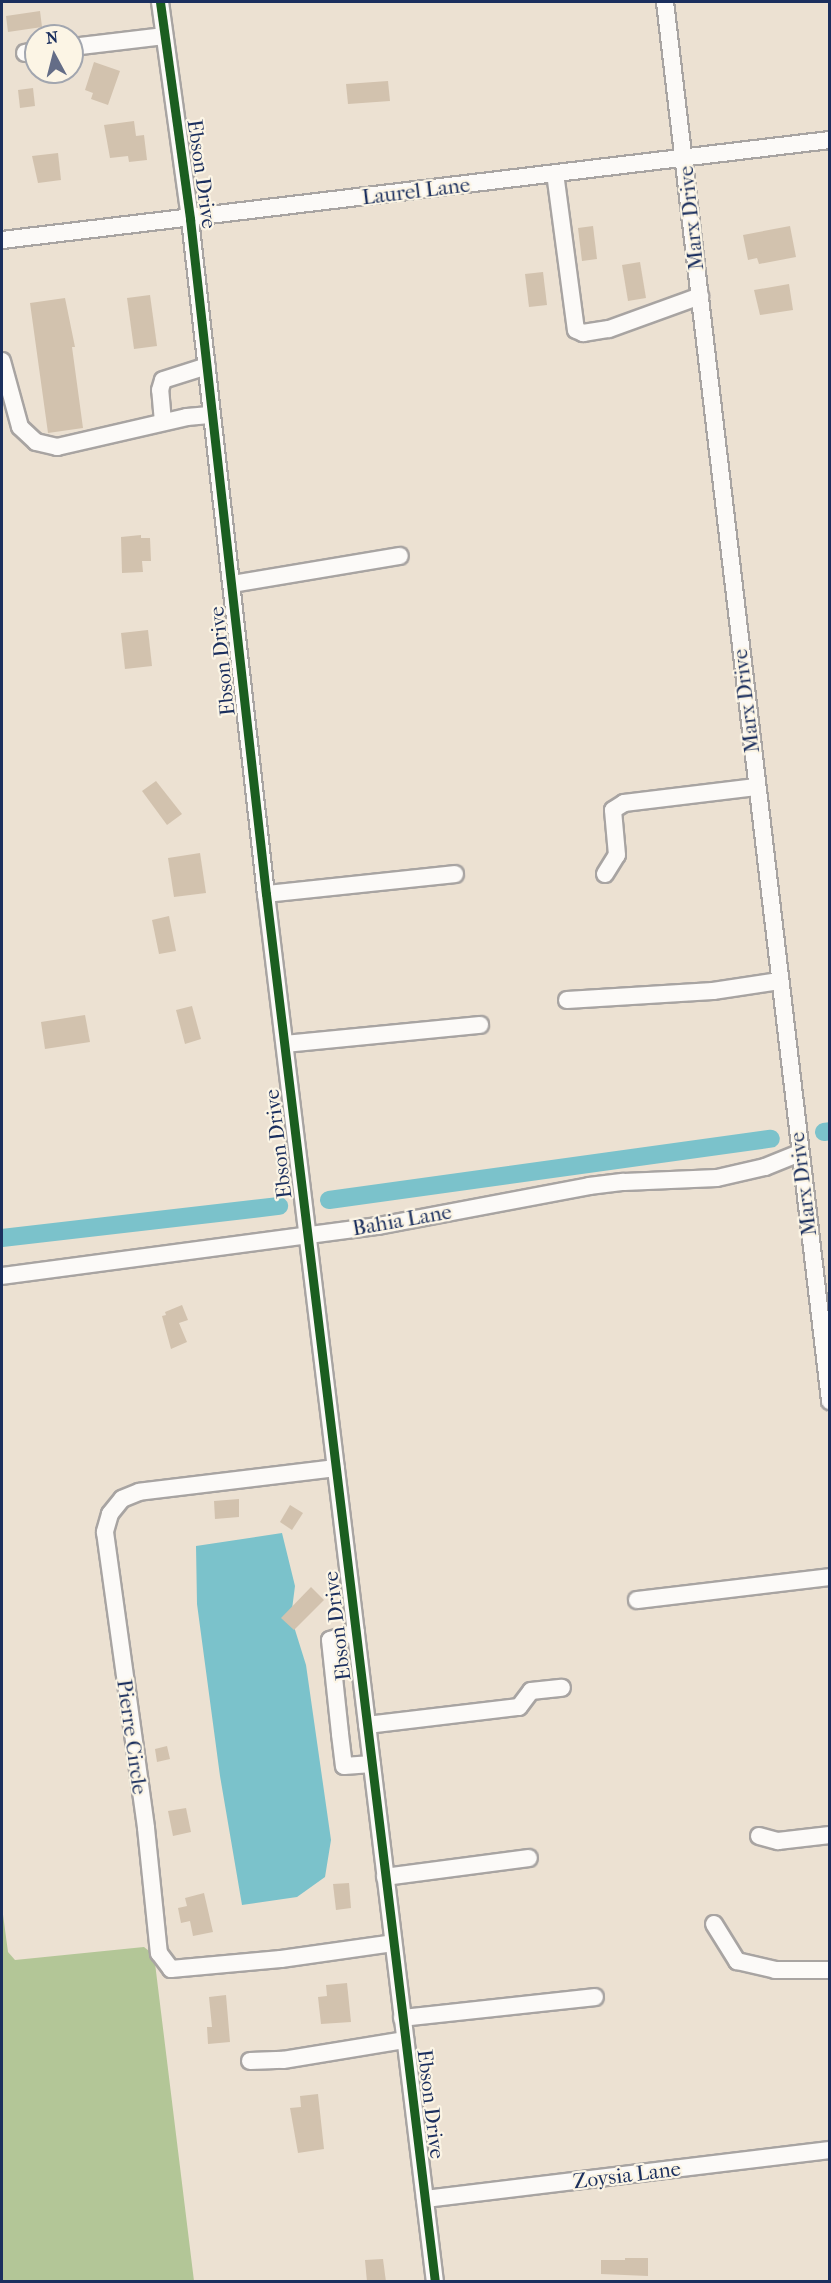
<!DOCTYPE html>
<html>
<head>
<meta charset="utf-8">
<style>
	body { margin:0 }
	#map { position:relative; width:831px; height:2283px; overflow:hidden; background:#ece1d2; font-family:"IM FELL French Canon",serif }
	div>[style] { position:absolute }
	.forest>* { inset:0; background:#b3c697 }
	.water>* { inset:0; background:#7bc2cb }
	.canal>* { height:18px; margin:-9px; padding:0 9px; transform-origin:9px; border-radius:9px; background:#7bc2cb }
	.building>* { inset:0; background:#d2c2ae }
	.roads { filter:drop-shadow(2px 0 #a8a4a2) drop-shadow(-2px 0 #a8a4a2) drop-shadow(0 2px #a8a4a2) drop-shadow(0 -2px #a8a4a2) }
	.minor>* { height:16px; margin:-8px; padding:0 8px; transform-origin:8px; border-radius:8px; background:#fcfaf8 }
	.cycleway>* { height:9px; margin:-4.5px; padding:0 4.5px; transform-origin:4.5px; border-radius:4.5px; background:#1b5e20 }
	span { translate:-50% -50%; white-space:nowrap; text-align:center; line-height:1.15; -webkit-text-stroke:4.5px #fcf5e5; paint-order:stroke }
	.street-label { font-size:21px; color:#1b2f5e }
	.frame { position:absolute; inset:0; border:3px solid #1b2f5e; pointer-events:none }
	.north { position:absolute; left:24px; top:24px; width:60px; height:60px; box-sizing:border-box; background:#fcf5e5; border:2px solid #a2a6af; border-radius:50%; rotate:353deg; font-size:16px; font-weight:700; line-height:24px; text-align:center; color:#1b2f5e }
	.north::after { content:''; display:block; margin:auto; width:21px; height:27px; background:#646d87; clip-path:polygon(50% 0,100% 100%,50% 72%,0 100%) }
</style>
</head>
<body>
<div id="map">
	<div class="forest">
		<div style="clip-path:polygon(2px 1907px,8px 1952px,15px 1960px,144px 1947px,154px 1955px,194px 2281px,2px 2281px)"></div>
	</div>
	<div class="water">
		<div style="clip-path:polygon(282px 1533px,295px 1586px,291px 1617px,306px 1665px,331px 1840px,325px 1877px,297px 1897px,242px 1905px,220px 1776px,197px 1604px,196px 1546px)"></div>
	</div>
	<div class="canal">
		<div style="left:824px;top:1132px;width:6px;rotate:-9deg"></div>
		<div style="left:329px;top:1200px;width:446px;rotate:-7.9deg"></div>
		<div style="left:2px;top:1238px;width:279px;rotate:-6.6deg"></div>
	</div>
	<div class="building">
		<div style="clip-path:polygon(40px 11px,42px 27px,8px 32px,6px 16px)"></div>
		<div style="clip-path:polygon(94px 62px,120px 71px,108px 105px,91px 99px,93px 93px,85px 90px)"></div>
		<div style="clip-path:polygon(388px 81px,390px 101px,348px 104px,346px 84px)"></div>
		<div style="clip-path:polygon(33px 88px,35px 106px,20px 108px,18px 90px)"></div>
		<div style="clip-path:polygon(134px 121px,136px 136px,144px 135px,147px 160px,129px 162px,128px 156px,110px 158px,104px 125px)"></div>
		<div style="clip-path:polygon(58px 153px,61px 180px,38px 183px,32px 156px)"></div>
		<div style="clip-path:polygon(593px 226px,597px 259px,582px 261px,578px 228px)"></div>
		<div style="clip-path:polygon(790px 226px,796px 257px,759px 264px,757px 258px,748px 260px,743px 235px)"></div>
		<div style="clip-path:polygon(640px 262px,646px 298px,628px 301px,622px 265px)"></div>
		<div style="clip-path:polygon(543px 272px,547px 305px,529px 307px,525px 274px)"></div>
		<div style="clip-path:polygon(789px 284px,793px 310px,760px 315px,754px 290px)"></div>
		<div style="clip-path:polygon(150px 295px,157px 346px,134px 349px,127px 298px)"></div>
		<div style="clip-path:polygon(65px 298px,75px 347px,72px 347px,83px 428px,48px 433px,30px 303px)"></div>
		<div style="clip-path:polygon(141px 535px,141px 538px,150px 538px,151px 561px,142px 561px,143px 572px,122px 573px,121px 537px)"></div>
		<div style="clip-path:polygon(148px 630px,152px 666px,125px 669px,121px 633px)"></div>
		<div style="clip-path:polygon(156px 781px,182px 814px,167px 825px,142px 791px)"></div>
		<div style="clip-path:polygon(200px 853px,206px 893px,174px 897px,168px 858px)"></div>
		<div style="clip-path:polygon(169px 916px,176px 951px,159px 954px,152px 920px)"></div>
		<div style="clip-path:polygon(192px 1006px,201px 1039px,185px 1044px,176px 1010px)"></div>
		<div style="clip-path:polygon(85px 1015px,90px 1042px,45px 1049px,41px 1022px)"></div>
		<div style="clip-path:polygon(182px 1305px,188px 1320px,179px 1323px,187px 1342px,171px 1349px,162px 1316px,166px 1315px,165px 1312px)"></div>
		<div style="clip-path:polygon(239px 1499px,239px 1517px,215px 1519px,214px 1501px)"></div>
		<div style="clip-path:polygon(290px 1505px,303px 1513px,292px 1530px,280px 1522px)"></div>
		<div style="clip-path:polygon(311px 1587px,324px 1600px,294px 1630px,281px 1618px)"></div>
		<div style="clip-path:polygon(167px 1746px,170px 1759px,157px 1762px,155px 1749px)"></div>
		<div style="clip-path:polygon(186px 1808px,191px 1832px,173px 1836px,168px 1811px)"></div>
		<div style="clip-path:polygon(349px 1883px,351px 1908px,336px 1910px,333px 1884px)"></div>
		<div style="clip-path:polygon(204px 1893px,213px 1932px,193px 1936px,190px 1921px,181px 1923px,178px 1908px,187px 1906px,185px 1898px)"></div>
		<div style="clip-path:polygon(347px 1983px,351px 2022px,321px 2024px,318px 1997px,327px 1996px,326px 1985px)"></div>
		<div style="clip-path:polygon(226px 1995px,230px 2042px,208px 2044px,207px 2027px,212px 2027px,209px 1997px)"></div>
		<div style="clip-path:polygon(318px 2094px,324px 2149px,298px 2153px,290px 2108px,301px 2107px,300px 2096px)"></div>
		<div style="clip-path:polygon(625px 2258px,648px 2258px,648px 2276px,601px 2274px,601px 2260px,625px 2260px)"></div>
		<div style="clip-path:polygon(383px 2259px,386px 2282px,367px 2282px,365px 2260px)"></div>
	</div>
	<div class="roads">
		<div class="minor">
			<div style="left:160px;top:2px;width:219px;rotate:82.1deg"></div>
			<div style="left:190px;top:219px;width:679px;rotate:83.58deg"></div>
			<div style="left:266px;top:894px;width:1398px;rotate:83.06deg"></div>
			<div style="left:665px;top:2px;width:1409px;rotate:83.27deg"></div>
			<div style="left:72px;top:47px;width:93px;rotate:-6.8deg"></div>
			<div style="left:25px;top:53px;width:11px;rotate:-10deg"></div>
			<div style="left:555px;top:173px;width:158px;rotate:82.4deg"></div>
			<div style="left:576px;top:330px;width:8px;rotate:23deg"></div>
			<div style="left:583px;top:333px;width:26px;rotate:-9deg"></div>
			<div style="left:609px;top:329px;width:97px;rotate:-19.9deg"></div>
			<div style="left:2px;top:240px;width:834px;rotate:-6.89deg"></div>
			<div style="left:2px;top:361px;width:68px;rotate:74.7deg"></div>
			<div style="left:20px;top:427px;width:22px;rotate:43deg"></div>
			<div style="left:36px;top:442px;width:22px;rotate:13deg"></div>
			<div style="left:57px;top:447px;width:133px;rotate:-13deg"></div>
			<div style="left:187px;top:417px;width:25px;rotate:-5deg"></div>
			<div style="left:163px;top:422px;width:32px;rotate:-95deg"></div>
			<div style="left:160px;top:390px;width:10px;rotate:-73deg"></div>
			<div style="left:163px;top:380px;width:46px;rotate:-17.7deg"></div>
			<div style="left:232px;top:584px;width:170px;rotate:-9.5deg"></div>
			<div style="left:605px;top:874px;width:22px;rotate:-58deg"></div>
			<div style="left:617px;top:855px;width:45px;rotate:-95.1deg"></div>
			<div style="left:613px;top:810px;width:13px;rotate:-32deg"></div>
			<div style="left:624px;top:803px;width:133px;rotate:-6.9deg"></div>
			<div style="left:266px;top:894px;width:190px;rotate:-6deg"></div>
			<div style="left:567px;top:1000px;width:146px;rotate:-3.5deg"></div>
			<div style="left:713px;top:991px;width:67px;rotate:-8.6deg"></div>
			<div style="left:285px;top:1044px;width:196px;rotate:-5.6deg"></div>
			<div style="left:2px;top:1276px;width:379px;rotate:-7.6deg"></div>
			<div style="left:378px;top:1226px;width:215px;rotate:-10.7deg"></div>
			<div style="left:589px;top:1186px;width:35px;rotate:-7deg"></div>
			<div style="left:624px;top:1182px;width:93px;rotate:-2.5deg"></div>
			<div style="left:717px;top:1178px;width:49px;rotate:-12.9deg"></div>
			<div style="left:765px;top:1167px;width:38px;rotate:-22deg"></div>
			<div style="left:336px;top:1468px;width:198px;rotate:173.1deg"></div>
			<div style="left:139px;top:1492px;width:18px;rotate:158deg"></div>
			<div style="left:122px;top:1499px;width:19px;rotate:129deg"></div>
			<div style="left:110px;top:1514px;width:19px;rotate:106deg"></div>
			<div style="left:105px;top:1532px;width:299px;rotate:82.1deg"></div>
			<div style="left:146px;top:1828px;width:126px;rotate:84.1deg"></div>
			<div style="left:159px;top:1953px;width:20px;rotate:53deg"></div>
			<div style="left:171px;top:1969px;width:110px;rotate:-5.2deg"></div>
			<div style="left:281px;top:1959px;width:113px;rotate:-8.1deg"></div>
			<div style="left:637px;top:1600px;width:194px;rotate:-6.8deg"></div>
			<div style="left:356px;top:1632px;width:27px;rotate:163deg"></div>
			<div style="left:330px;top:1640px;width:95px;rotate:83.9deg"></div>
			<div style="left:340px;top:1734px;width:32px;rotate:83deg"></div>
			<div style="left:344px;top:1766px;width:28px;rotate:-4deg"></div>
			<div style="left:367px;top:1725px;width:153px;rotate:-6.8deg"></div>
			<div style="left:519px;top:1707px;width:20px;rotate:-53deg"></div>
			<div style="left:531px;top:1691px;width:31px;rotate:-6deg"></div>
			<div style="left:759px;top:1836px;width:20px;rotate:15deg"></div>
			<div style="left:778px;top:1841px;width:52px;rotate:-6.6deg"></div>
			<div style="left:385px;top:1877px;width:145px;rotate:-7.5deg"></div>
			<div style="left:714px;top:1924px;width:44px;rotate:58.1deg"></div>
			<div style="left:737px;top:1961px;width:39px;rotate:13deg"></div>
			<div style="left:775px;top:1970px;width:55px"></div>
			<div style="left:402px;top:2018px;width:194px;rotate:-6.2deg"></div>
			<div style="left:250px;top:2061px;width:33px;rotate:-2deg"></div>
			<div style="left:283px;top:2060px;width:124px;rotate:-9.3deg"></div>
			<div style="left:425px;top:2199px;width:408px;rotate:-6.9deg"></div>
		</div>
	</div>
	<div class="cycleway">
		<div style="left:160px;top:2px;width:219px;rotate:82.1deg"></div>
		<div style="left:190px;top:219px;width:679px;rotate:83.58deg"></div>
		<div style="left:266px;top:894px;width:1398px;rotate:83.06deg"></div>
	</div>
	<div class="street-label">
		<span style="left:202px;top:174px;rotate:82deg">Ebson Drive</span>
		<span style="left:416px;top:191px;rotate:-7deg">Laurel Lane</span>
		<span style="left:691px;top:218px;rotate:-96deg">Marx Drive</span>
		<span style="left:222px;top:661px;rotate:-96deg">Ebson Drive</span>
		<span style="left:746px;top:701px;rotate:-97deg">Marx Drive</span>
		<span style="left:278px;top:1144px;rotate:-97deg">Ebson Drive</span>
		<span style="left:803px;top:1184px;rotate:-97deg">Marx Drive</span>
		<span style="left:402px;top:1220px;rotate:-10deg">Bahia Lane</span>
		<span style="left:337px;top:1626px;rotate:-97deg">Ebson Drive</span>
		<span style="left:132px;top:1737px;rotate:82deg">Pierre Circle</span>
		<span style="left:431px;top:2104px;rotate:83deg">Ebson Drive</span>
		<span style="left:627px;top:2175px;rotate:-7deg">Zoysia Lane</span>
	</div>
	<div class="frame"></div>
	<div class="north">N</div>
</div>
</body>
</html>
